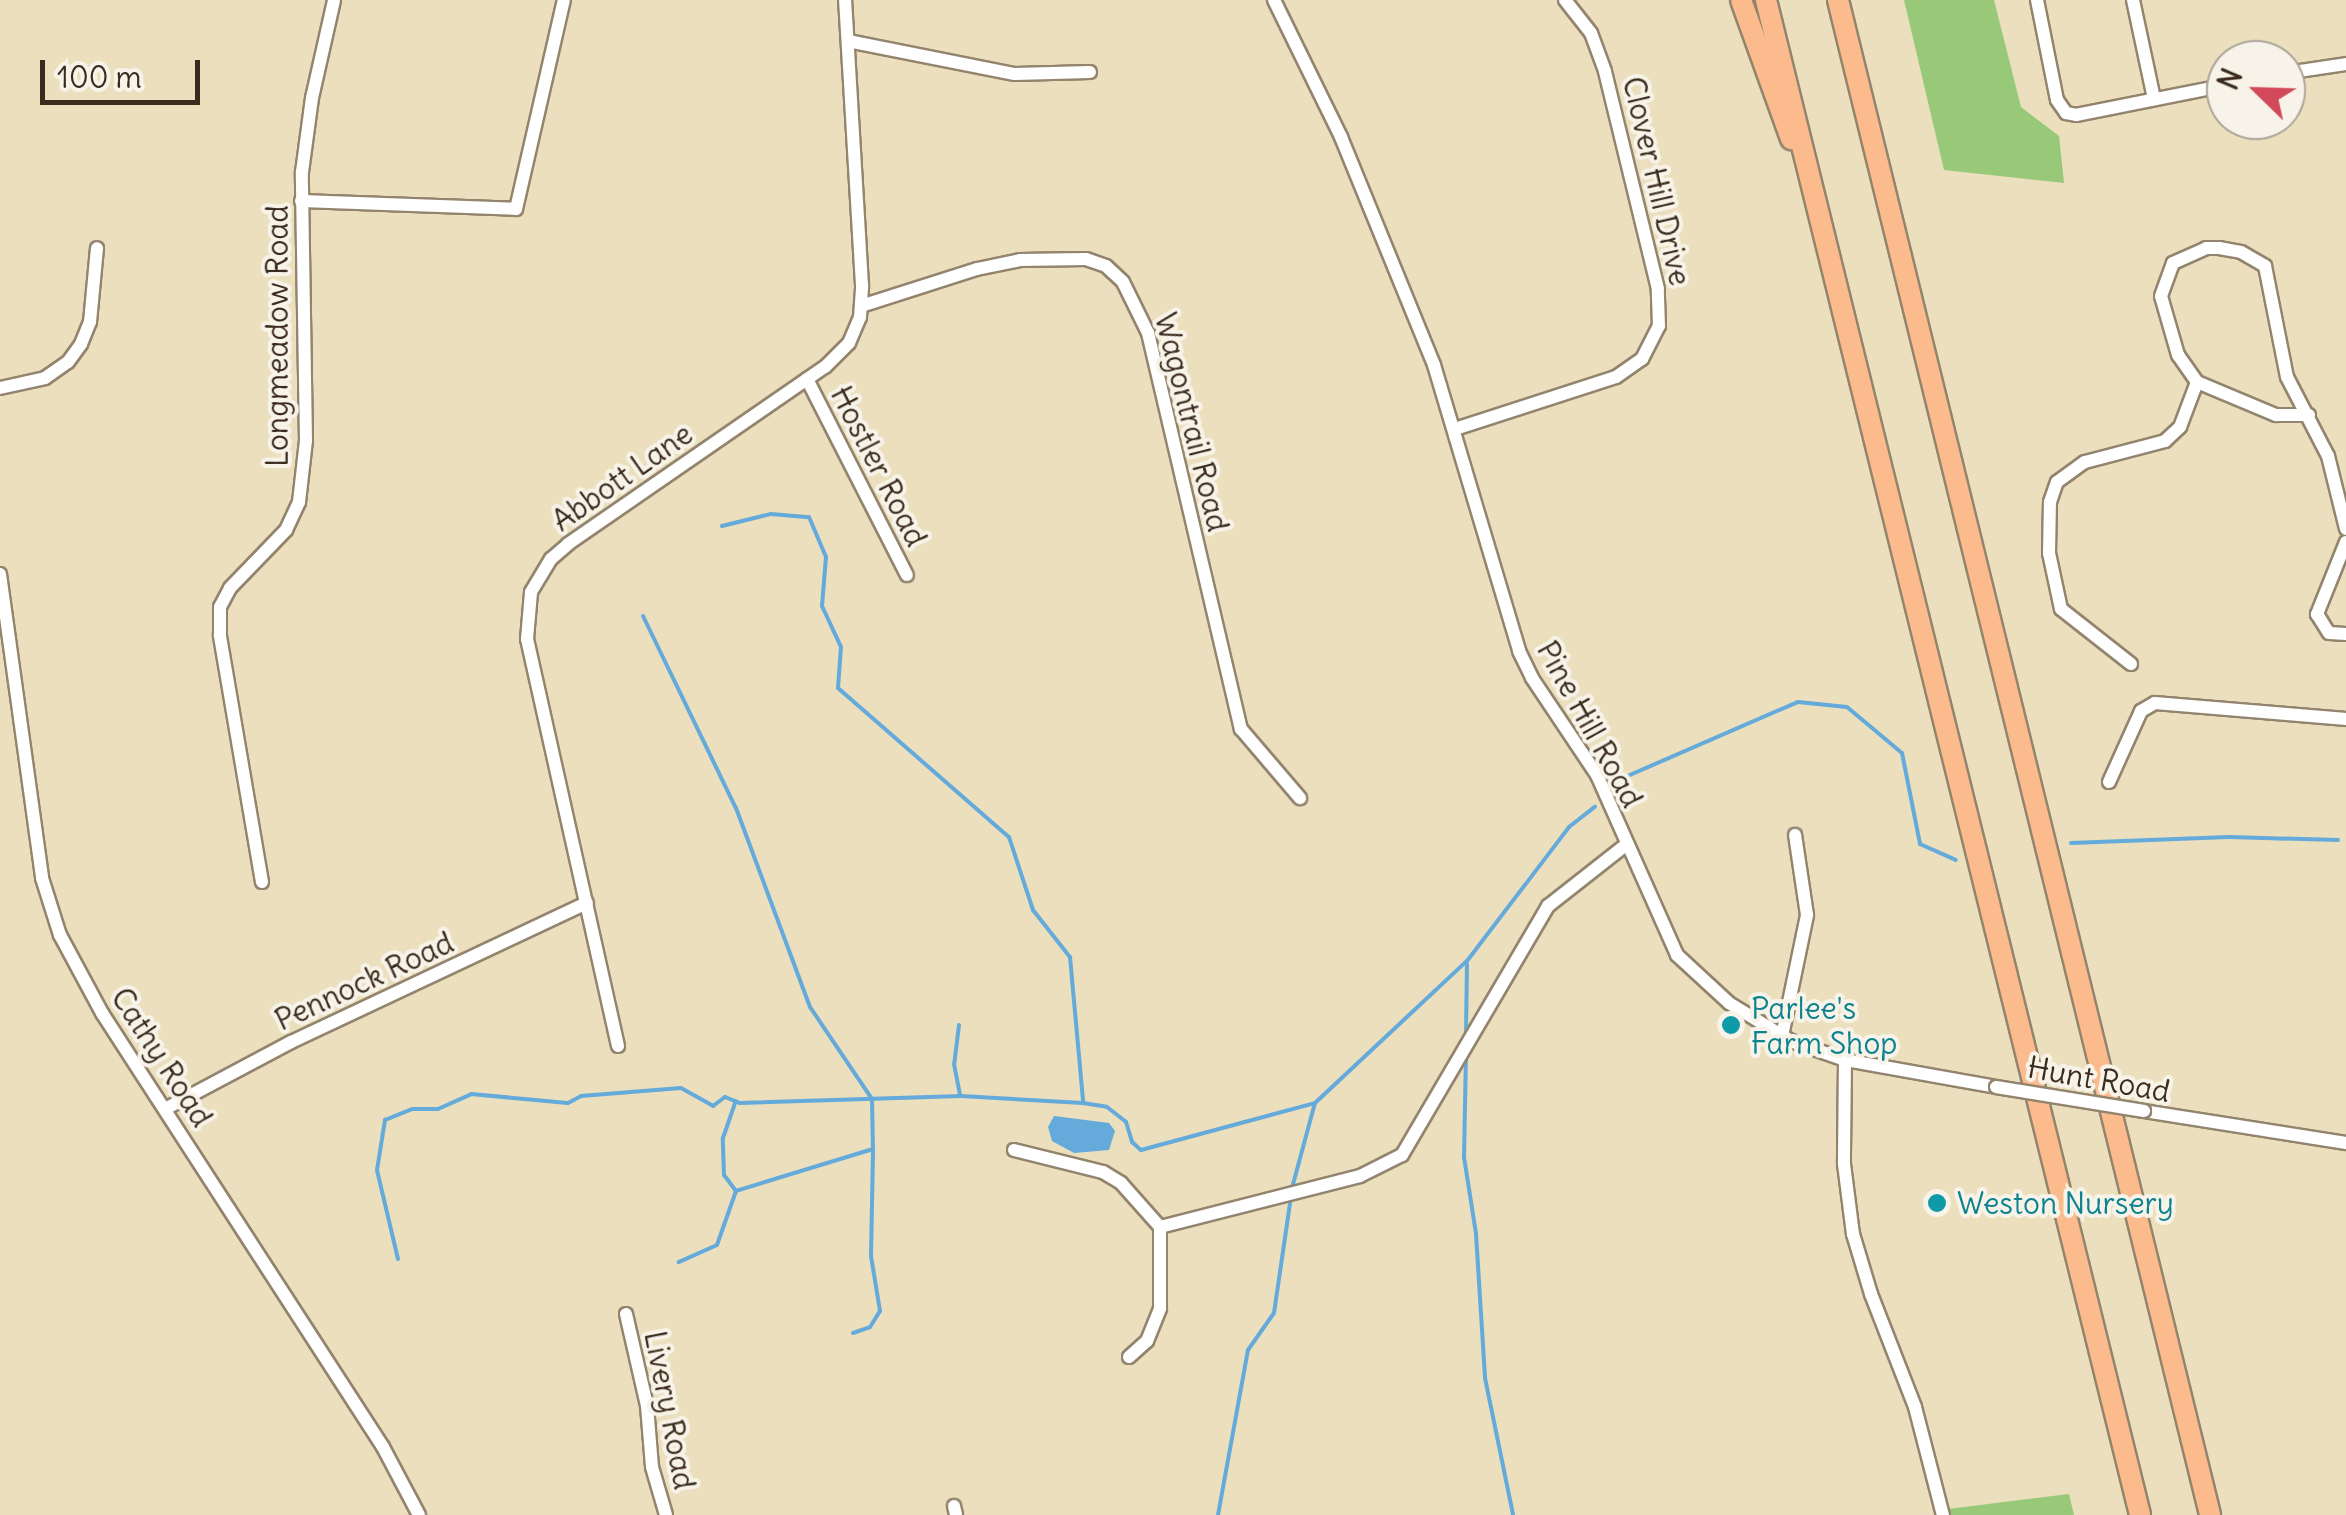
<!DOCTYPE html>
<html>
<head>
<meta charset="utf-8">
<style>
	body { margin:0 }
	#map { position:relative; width:2346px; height:1515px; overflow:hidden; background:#ebdfbe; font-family:Delius,sans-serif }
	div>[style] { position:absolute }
	.green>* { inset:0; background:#98c979 }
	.water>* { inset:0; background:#64aada }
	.stream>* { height:4px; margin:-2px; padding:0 2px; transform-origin:2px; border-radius:2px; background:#64aada }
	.roads { filter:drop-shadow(2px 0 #93846e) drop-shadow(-2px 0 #93846e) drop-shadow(0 2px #93846e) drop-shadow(0 -2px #93846e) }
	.minor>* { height:12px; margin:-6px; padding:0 6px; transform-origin:6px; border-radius:6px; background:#fff }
	.highway>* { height:20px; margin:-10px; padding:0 10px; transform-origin:10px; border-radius:10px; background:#fbbb8c }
	.bridges { filter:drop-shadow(2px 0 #93846e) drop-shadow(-2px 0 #93846e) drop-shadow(0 2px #93846e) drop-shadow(0 -2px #93846e) }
	.minor-bridge>* { height:12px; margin:-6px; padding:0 6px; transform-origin:6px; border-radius:6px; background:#fff }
	.dots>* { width:28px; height:28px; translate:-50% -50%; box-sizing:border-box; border:5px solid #f7f3e8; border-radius:50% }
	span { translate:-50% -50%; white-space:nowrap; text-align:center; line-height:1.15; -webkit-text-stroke:8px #f7f3e8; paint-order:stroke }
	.street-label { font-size:30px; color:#3b2a1e }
	.culture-label { font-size:30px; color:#0d838f }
	.left { translate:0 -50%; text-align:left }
	.north { position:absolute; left:2206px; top:40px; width:100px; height:100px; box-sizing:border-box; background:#f7f3e8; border:2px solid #aca397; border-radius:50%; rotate:293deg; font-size:28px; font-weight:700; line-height:40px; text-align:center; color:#3b2a1e }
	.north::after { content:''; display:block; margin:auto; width:35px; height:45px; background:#d1495b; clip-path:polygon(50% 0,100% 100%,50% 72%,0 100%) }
	.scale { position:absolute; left:40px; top:60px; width:160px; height:45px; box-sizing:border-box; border:5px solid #3b2a1e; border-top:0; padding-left:12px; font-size:30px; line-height:35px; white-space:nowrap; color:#3b2a1e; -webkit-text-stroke:8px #f7f3e8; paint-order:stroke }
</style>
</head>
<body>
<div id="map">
	<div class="green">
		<div style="clip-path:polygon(1904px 0,1994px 0,2021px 107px,2059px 136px,2064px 183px,1944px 170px)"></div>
		<div style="clip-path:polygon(2069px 1494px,2074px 1515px,1950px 1515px,1948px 1509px)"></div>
	</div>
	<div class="water">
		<div style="clip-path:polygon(1054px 1116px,1109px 1123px,1115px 1131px,1109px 1150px,1074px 1153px,1052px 1141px,1048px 1127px)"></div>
	</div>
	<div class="stream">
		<div style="left:722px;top:526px;width:50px;rotate:-13.8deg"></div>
		<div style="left:771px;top:514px;width:38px;rotate:5deg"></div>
		<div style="left:809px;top:517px;width:43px;rotate:67deg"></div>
		<div style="left:826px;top:557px;width:49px;rotate:94.7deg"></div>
		<div style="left:822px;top:606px;width:45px;rotate:65.1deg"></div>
		<div style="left:841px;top:647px;width:41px;rotate:94.2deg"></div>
		<div style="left:838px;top:688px;width:227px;rotate:41.1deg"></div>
		<div style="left:1009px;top:837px;width:77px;rotate:71.8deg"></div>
		<div style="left:1033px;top:910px;width:60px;rotate:51.8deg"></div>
		<div style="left:1070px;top:957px;width:145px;rotate:84.8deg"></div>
		<div style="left:643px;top:616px;width:213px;rotate:64.2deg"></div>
		<div style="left:736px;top:808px;width:212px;rotate:69.6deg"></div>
		<div style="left:810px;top:1007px;width:111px;rotate:56deg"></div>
		<div style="left:872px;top:1099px;width:50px;rotate:88.9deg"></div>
		<div style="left:873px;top:1149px;width:143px;rotate:163deg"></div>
		<div style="left:736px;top:1191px;width:57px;rotate:109.4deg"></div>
		<div style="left:717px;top:1245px;width:42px;rotate:155.9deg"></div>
		<div style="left:1616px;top:781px;width:198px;rotate:-23.5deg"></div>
		<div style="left:1798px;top:702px;width:49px;rotate:5.8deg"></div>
		<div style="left:1847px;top:707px;width:72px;rotate:39.9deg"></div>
		<div style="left:1902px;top:753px;width:93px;rotate:78.8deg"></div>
		<div style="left:1920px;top:844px;width:39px;rotate:24deg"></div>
		<div style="left:2071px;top:843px;width:158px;rotate:-2.2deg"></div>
		<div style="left:2229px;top:837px;width:109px;rotate:1.6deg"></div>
		<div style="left:959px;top:1025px;width:39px;rotate:97deg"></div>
		<div style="left:954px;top:1064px;width:32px;rotate:79deg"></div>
		<div style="left:1466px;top:1034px;width:70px;rotate:-89.2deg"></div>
		<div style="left:1466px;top:1054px;width:103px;rotate:91.1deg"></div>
		<div style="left:1464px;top:1157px;width:78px;rotate:81.1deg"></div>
		<div style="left:1476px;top:1234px;width:144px;rotate:86.4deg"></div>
		<div style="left:1485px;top:1378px;width:140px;rotate:78.4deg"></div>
		<div style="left:1292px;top:1188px;width:88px;rotate:-74.9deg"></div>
		<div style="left:736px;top:1191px;width:20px;rotate:-127deg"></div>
		<div style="left:724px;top:1175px;width:37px;rotate:-92deg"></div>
		<div style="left:723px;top:1138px;width:39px;rotate:-71deg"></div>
		<div style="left:398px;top:1259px;width:91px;rotate:-103.3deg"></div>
		<div style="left:377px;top:1170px;width:51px;rotate:-80.9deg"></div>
		<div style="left:385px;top:1120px;width:29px;rotate:-22deg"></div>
		<div style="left:412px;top:1109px;width:26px"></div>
		<div style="left:438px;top:1109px;width:36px;rotate:-24deg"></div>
		<div style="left:471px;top:1094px;width:97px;rotate:5.3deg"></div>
		<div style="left:568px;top:1103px;width:15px;rotate:-28deg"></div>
		<div style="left:581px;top:1096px;width:100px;rotate:-4.6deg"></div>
		<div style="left:681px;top:1088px;width:37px;rotate:29deg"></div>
		<div style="left:713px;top:1106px;width:15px;rotate:-37deg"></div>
		<div style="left:725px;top:1097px;width:16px;rotate:22deg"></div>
		<div style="left:740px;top:1103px;width:221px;rotate:-1.8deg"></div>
		<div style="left:961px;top:1096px;width:122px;rotate:3.3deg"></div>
		<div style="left:1083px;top:1103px;width:24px;rotate:9deg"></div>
		<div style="left:1107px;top:1107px;width:24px;rotate:38deg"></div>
		<div style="left:1126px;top:1122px;width:21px;rotate:73deg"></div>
		<div style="left:1132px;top:1142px;width:12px;rotate:42deg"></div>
		<div style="left:1141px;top:1150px;width:180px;rotate:-15.1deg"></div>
		<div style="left:1315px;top:1103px;width:208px;rotate:-43.1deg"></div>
		<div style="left:1467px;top:961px;width:168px;rotate:-52.7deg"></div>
		<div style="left:1569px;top:827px;width:33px;rotate:-38deg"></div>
		<div style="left:853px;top:1333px;width:18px;rotate:-19deg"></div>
		<div style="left:870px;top:1327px;width:19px;rotate:-58deg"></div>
		<div style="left:880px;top:1311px;width:56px;rotate:-99.3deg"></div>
		<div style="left:871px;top:1256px;width:107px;rotate:-88.9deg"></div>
		<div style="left:1218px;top:1515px;width:168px;rotate:-79.7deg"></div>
		<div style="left:1248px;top:1350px;width:45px;rotate:-54.9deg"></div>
		<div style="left:1274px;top:1313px;width:117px;rotate:-81.7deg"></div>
	</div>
	<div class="roads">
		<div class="minor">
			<div style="left:1274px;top:0;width:153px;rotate:63.9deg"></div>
			<div style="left:1341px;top:137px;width:246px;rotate:67.8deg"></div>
			<div style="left:1434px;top:365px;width:298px;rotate:73.4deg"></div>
			<div style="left:1519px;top:651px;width:30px;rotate:64deg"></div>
			<div style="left:1532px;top:678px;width:117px;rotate:56.2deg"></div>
			<div style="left:1597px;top:775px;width:197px;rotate:66deg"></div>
			<div style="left:1677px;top:955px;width:71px;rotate:42.7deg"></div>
			<div style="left:1729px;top:1003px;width:73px;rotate:31.5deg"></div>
			<div style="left:1791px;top:1041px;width:57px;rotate:19.4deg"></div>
			<div style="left:1845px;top:1060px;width:153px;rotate:10.1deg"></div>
			<div style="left:2037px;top:0;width:102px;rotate:78.7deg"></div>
			<div style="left:2057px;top:100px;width:16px;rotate:55deg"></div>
			<div style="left:2066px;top:113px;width:10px;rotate:11deg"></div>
			<div style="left:2076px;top:115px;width:153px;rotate:-11.3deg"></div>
			<div style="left:2133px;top:0;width:101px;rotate:78deg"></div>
			<div style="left:848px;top:41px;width:170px;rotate:11.2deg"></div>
			<div style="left:1015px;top:74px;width:75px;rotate:-1.5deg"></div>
			<div style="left:2286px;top:73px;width:61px;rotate:-8.5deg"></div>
			<div style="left:301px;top:201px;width:215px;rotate:2.1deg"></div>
			<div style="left:516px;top:209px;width:214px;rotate:-77.1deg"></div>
			<div style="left:861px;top:306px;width:122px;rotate:-17.7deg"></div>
			<div style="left:977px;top:269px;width:44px;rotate:-11.8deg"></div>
			<div style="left:1020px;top:260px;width:66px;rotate:-0.9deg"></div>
			<div style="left:1086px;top:259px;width:21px;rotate:19deg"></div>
			<div style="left:1106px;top:266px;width:23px;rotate:43deg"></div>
			<div style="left:1123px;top:282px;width:57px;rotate:63.9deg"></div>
			<div style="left:1148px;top:333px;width:407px;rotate:76.8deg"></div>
			<div style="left:1241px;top:729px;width:91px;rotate:49.5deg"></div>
			<div style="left:807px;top:379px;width:220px;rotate:63deg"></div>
			<div style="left:2197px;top:382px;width:86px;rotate:22.7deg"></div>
			<div style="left:2276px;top:415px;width:33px"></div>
			<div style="left:0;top:388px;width:46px;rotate:-12.5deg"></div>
			<div style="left:45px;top:378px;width:28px;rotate:-35deg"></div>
			<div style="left:68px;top:362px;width:22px;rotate:-54deg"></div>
			<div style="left:81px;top:344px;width:24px;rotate:-68deg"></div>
			<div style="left:90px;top:322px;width:74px;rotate:-84.6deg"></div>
			<div style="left:1455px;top:429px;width:169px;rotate:-17.9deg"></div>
			<div style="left:1616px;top:377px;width:32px;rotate:-35deg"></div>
			<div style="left:1642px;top:359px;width:37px;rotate:-63deg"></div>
			<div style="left:1659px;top:326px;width:37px;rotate:-92deg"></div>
			<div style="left:1658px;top:289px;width:224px;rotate:-103.7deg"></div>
			<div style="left:1605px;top:71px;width:40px;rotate:-110.2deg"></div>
			<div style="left:1591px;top:33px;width:42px;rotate:-128.2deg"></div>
			<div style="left:2346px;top:542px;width:78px;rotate:111.9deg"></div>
			<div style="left:2317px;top:614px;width:22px;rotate:58deg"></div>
			<div style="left:2329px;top:633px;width:17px;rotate:3deg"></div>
			<div style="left:0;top:574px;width:307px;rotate:82.1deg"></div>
			<div style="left:42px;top:878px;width:60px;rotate:72.5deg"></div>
			<div style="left:60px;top:935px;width:89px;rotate:61.7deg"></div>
			<div style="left:102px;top:1013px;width:517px;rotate:57.08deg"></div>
			<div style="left:383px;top:1447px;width:77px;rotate:62.1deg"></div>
			<div style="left:2131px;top:664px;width:89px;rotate:-141.8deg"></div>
			<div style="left:2061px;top:609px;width:57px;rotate:-102.1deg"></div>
			<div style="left:2049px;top:553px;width:51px;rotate:-88.9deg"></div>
			<div style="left:2050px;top:502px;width:21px;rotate:-71deg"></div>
			<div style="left:2057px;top:482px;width:34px;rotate:-36deg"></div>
			<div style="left:2085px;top:462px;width:83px;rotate:-14.7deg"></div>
			<div style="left:2165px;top:441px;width:21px;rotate:-43deg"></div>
			<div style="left:2180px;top:427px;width:48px;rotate:-69.3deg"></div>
			<div style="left:2197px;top:382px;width:33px;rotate:-125deg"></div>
			<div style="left:2178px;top:355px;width:61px;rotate:-106.1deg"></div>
			<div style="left:2161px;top:296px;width:35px;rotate:-70deg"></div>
			<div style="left:2173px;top:263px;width:36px;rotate:-24deg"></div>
			<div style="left:2206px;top:248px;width:13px"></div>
			<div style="left:2219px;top:248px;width:22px;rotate:10deg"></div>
			<div style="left:2241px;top:252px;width:28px;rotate:30deg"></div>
			<div style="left:2265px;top:266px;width:113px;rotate:78.8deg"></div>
			<div style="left:2287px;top:377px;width:89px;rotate:62.6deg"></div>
			<div style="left:2328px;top:456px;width:75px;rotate:76.1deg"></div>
			<div style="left:2109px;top:782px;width:78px;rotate:-65.7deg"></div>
			<div style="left:2141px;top:711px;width:16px;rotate:-30deg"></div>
			<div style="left:2155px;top:703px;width:192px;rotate:4.8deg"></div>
			<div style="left:262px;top:882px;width:251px;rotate:-99.7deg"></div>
			<div style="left:220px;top:635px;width:28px;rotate:-90deg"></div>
			<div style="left:220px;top:607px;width:21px;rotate:-62deg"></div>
			<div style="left:230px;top:588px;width:81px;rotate:-46deg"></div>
			<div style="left:286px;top:530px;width:31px;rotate:-65deg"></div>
			<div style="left:299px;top:502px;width:61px;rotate:-83.5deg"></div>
			<div style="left:306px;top:441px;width:269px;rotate:-90.9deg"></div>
			<div style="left:302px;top:172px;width:75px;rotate:-82.3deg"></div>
			<div style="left:312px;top:98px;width:100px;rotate:-77.3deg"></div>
			<div style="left:1782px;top:1036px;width:124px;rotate:-78.3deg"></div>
			<div style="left:1807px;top:915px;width:81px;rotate:-98.5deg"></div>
			<div style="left:618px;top:1046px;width:417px;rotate:-102.6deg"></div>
			<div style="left:527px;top:639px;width:47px;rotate:-85.1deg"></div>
			<div style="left:531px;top:592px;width:39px;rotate:-59deg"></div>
			<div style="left:551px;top:559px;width:23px;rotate:-41deg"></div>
			<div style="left:568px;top:544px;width:312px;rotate:-34.6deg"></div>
			<div style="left:825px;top:367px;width:34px;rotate:-45deg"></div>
			<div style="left:849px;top:343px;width:28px;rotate:-67deg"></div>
			<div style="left:860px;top:317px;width:32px;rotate:-86deg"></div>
			<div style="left:862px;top:285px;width:286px;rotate:-93.4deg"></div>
			<div style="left:1845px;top:1060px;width:104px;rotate:90.6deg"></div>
			<div style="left:1844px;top:1164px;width:71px;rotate:82.7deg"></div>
			<div style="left:1853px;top:1234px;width:63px;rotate:73.3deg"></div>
			<div style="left:1871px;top:1294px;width:121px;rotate:68.7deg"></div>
			<div style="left:1915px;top:1407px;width:112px;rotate:75.5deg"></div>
			<div style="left:165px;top:1109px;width:143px;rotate:-28deg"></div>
			<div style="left:291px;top:1042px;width:327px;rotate:-25.2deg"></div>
			<div style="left:2144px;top:1111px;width:205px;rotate:9deg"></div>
			<div style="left:1014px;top:1150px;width:92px;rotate:13.9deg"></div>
			<div style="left:1103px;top:1172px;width:21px;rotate:31deg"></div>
			<div style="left:1121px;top:1183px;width:59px;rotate:48.4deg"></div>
			<div style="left:626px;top:1314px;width:94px;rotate:77.1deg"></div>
			<div style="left:647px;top:1406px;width:61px;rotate:85.3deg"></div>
			<div style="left:652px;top:1467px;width:50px;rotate:73.7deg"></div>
			<div style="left:1129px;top:1357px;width:24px;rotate:-42deg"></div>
			<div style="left:1147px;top:1341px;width:35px;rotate:-68deg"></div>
			<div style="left:1160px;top:1308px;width:81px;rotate:-90deg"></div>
			<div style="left:1160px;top:1227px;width:206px;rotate:-14.3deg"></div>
			<div style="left:1360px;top:1176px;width:47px;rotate:-26.6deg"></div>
			<div style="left:1402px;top:1155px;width:289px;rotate:-59.6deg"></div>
			<div style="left:1548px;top:906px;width:100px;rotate:-38.1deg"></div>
			<div style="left:954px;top:1506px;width:9px;rotate:77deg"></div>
		</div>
		<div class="highway">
			<div style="left:1741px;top:0;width:148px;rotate:70.2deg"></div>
			<div style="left:1766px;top:0;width:1560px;rotate:76.13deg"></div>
			<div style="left:1838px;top:0;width:1560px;rotate:76.2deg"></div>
		</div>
	</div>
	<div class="bridges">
		<div class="minor-bridge">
			<div style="left:1996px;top:1087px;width:150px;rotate:9.2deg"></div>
		</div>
	</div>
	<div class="dots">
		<div style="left:1731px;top:1025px;background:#0f9aa8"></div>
		<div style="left:1937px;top:1203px;background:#0f9aa8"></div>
	</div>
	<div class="street-label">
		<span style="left:1657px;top:181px;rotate:77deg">Clover Hill Drive</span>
		<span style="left:277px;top:336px;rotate:-90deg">Longmeadow Road</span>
		<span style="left:1192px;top:422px;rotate:76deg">Wagontrail Road</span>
		<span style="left:879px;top:466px;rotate:63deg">Hostler Road</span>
		<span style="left:622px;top:477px;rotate:-35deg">Abbott Lane</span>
		<span style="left:1590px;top:724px;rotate:61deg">Pine Hill Road</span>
		<span style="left:364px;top:981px;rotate:-25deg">Pennock Road</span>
		<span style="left:162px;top:1057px;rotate:57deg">Cathy Road</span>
		<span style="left:2099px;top:1079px;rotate:10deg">Hunt Road</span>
		<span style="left:670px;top:1410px;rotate:79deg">Livery Road</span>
	</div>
	<div class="culture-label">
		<span class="left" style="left:1751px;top:1025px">Parlee's<br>Farm Shop</span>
		<span class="left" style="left:1957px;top:1203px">Weston Nursery</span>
	</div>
	<div class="north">N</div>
	<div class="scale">100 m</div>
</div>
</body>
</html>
